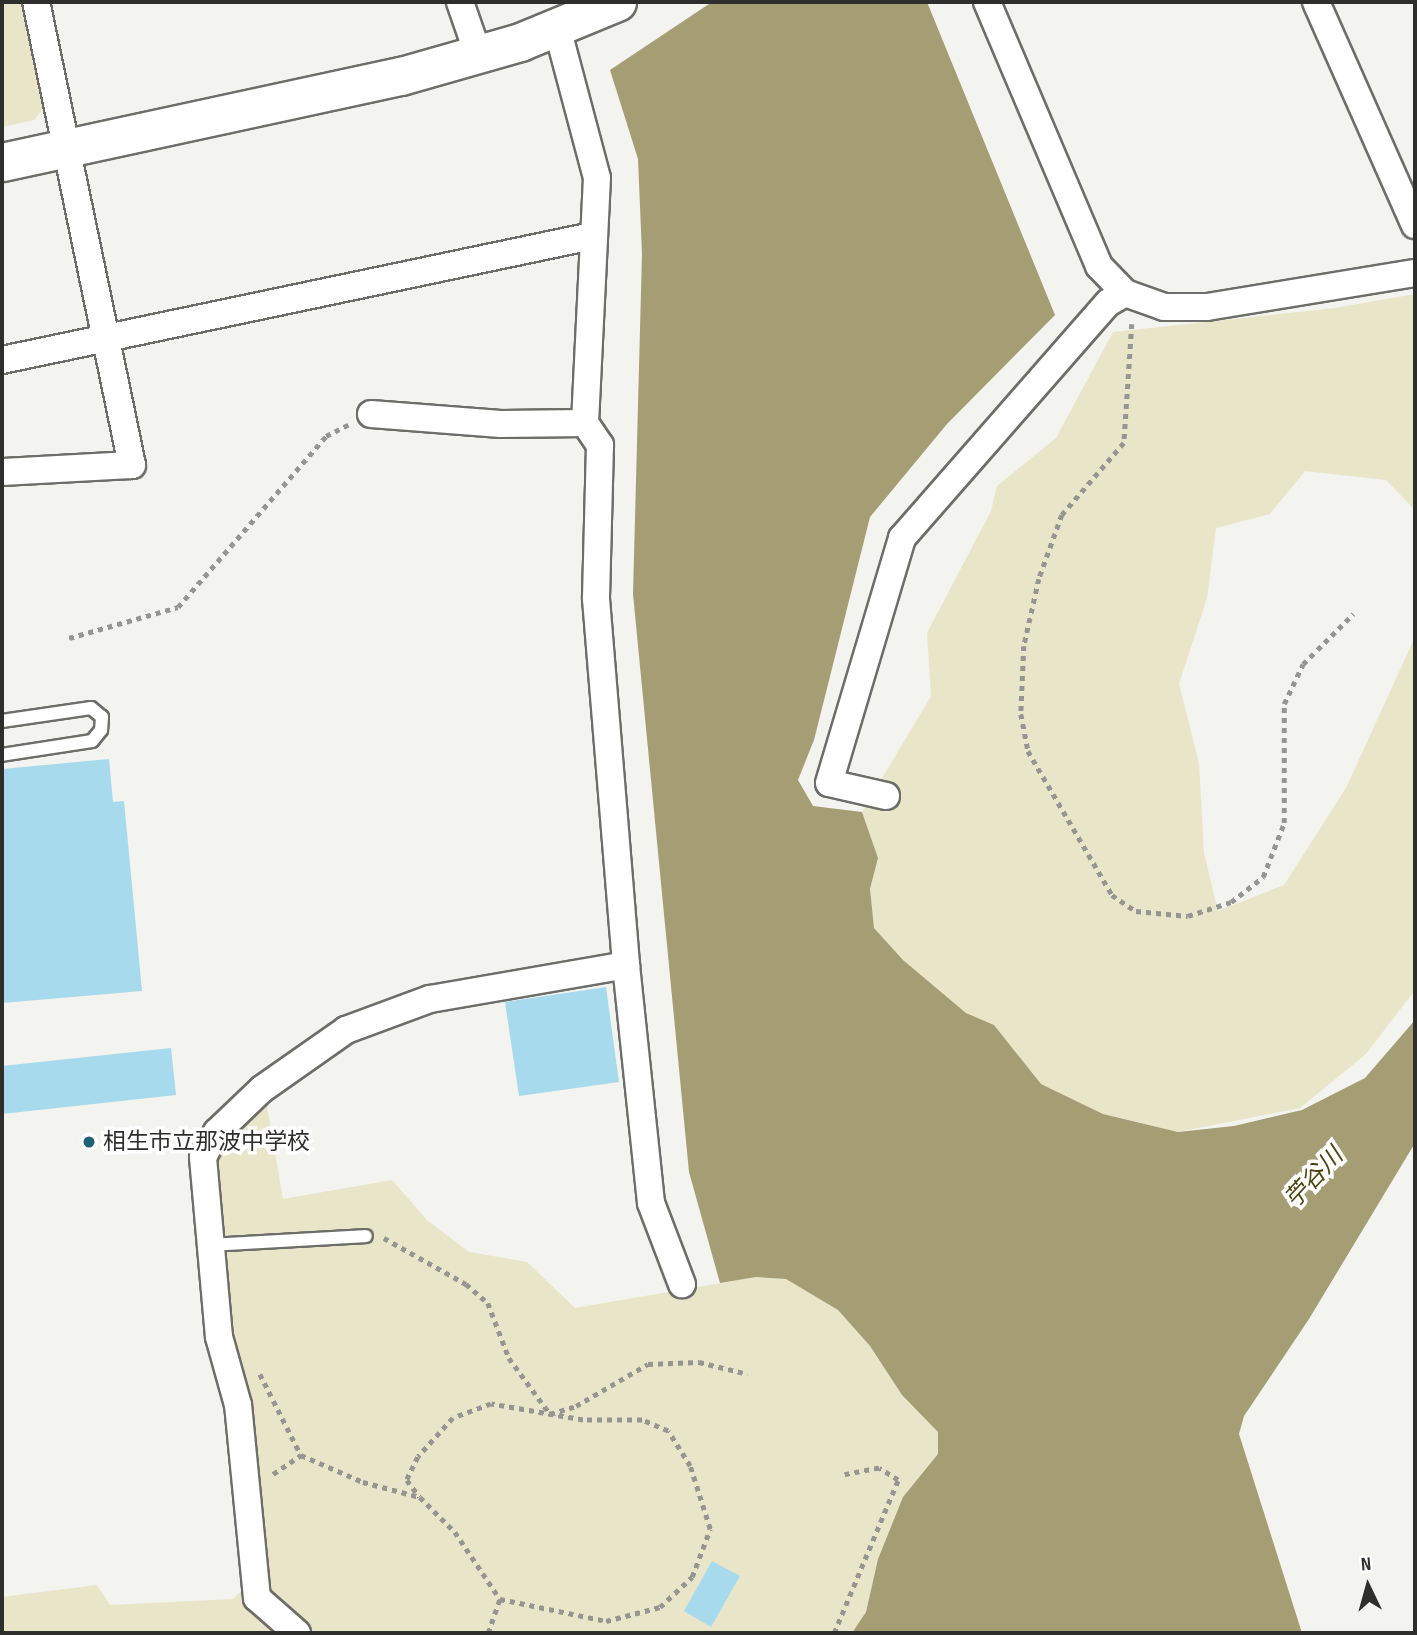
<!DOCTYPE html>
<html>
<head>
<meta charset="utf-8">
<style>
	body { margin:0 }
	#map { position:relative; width:1417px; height:1635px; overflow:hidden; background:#f3f3ef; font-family:"Sofia Sans Condensed","Noto Sans JP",sans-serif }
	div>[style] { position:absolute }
	.green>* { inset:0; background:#e9e5c9 }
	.water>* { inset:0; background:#a59d73 }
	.building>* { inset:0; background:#a6daec }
	.path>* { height:4.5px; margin-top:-2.25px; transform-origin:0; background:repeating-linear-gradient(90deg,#959592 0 5px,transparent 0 10px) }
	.roads { filter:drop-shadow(2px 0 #6d6d69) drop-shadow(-2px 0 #6d6d69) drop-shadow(0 2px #6d6d69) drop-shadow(0 -2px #6d6d69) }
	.lane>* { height:12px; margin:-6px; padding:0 6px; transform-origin:6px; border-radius:6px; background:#fff }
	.street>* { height:26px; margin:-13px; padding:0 13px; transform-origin:13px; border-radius:13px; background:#fff }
	.secondary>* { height:37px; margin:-18.5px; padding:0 18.5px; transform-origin:18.5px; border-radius:18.5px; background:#fff }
	.dots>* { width:19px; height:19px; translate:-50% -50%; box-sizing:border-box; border:4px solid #fff; border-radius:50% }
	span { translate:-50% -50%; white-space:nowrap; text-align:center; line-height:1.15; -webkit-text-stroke:7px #fff; paint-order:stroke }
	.poi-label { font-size:23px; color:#2e2e2c }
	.left { translate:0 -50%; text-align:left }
	.water-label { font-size:24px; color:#4c430d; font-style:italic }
	.frame { position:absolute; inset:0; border:4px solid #2e2e2c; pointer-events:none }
	.north { position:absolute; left:1333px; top:1551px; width:70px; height:70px; -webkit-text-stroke:5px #fff; paint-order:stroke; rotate:355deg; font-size:19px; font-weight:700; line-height:28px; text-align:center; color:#2e2e2c }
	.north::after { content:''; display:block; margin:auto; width:24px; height:32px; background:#2e2e2c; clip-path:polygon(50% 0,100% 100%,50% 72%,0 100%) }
</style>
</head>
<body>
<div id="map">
	<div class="green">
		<div style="clip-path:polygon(2px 2px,22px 2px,43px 108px,34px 120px,2px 127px)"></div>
		<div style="clip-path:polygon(1415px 294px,1415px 510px,1386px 480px,1305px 471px,1270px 514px,1216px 528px,1207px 598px,1179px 684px,1199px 763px,1204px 853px,1218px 911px,1284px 885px,1346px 788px,1415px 637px,1415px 990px,1366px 1054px,1300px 1108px,1178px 1132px,1103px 1114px,1041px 1084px,994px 1025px,966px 1013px,903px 960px,874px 928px,870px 889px,878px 858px,862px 812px,931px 696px,927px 633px,991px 511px,997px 486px,1056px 438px,1113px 332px,1335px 308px)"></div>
		<div style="clip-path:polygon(266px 1101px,283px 1199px,392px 1180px,427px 1220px,469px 1252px,527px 1262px,575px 1308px,756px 1277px,786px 1279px,838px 1310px,870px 1346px,902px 1395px,938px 1432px,938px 1454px,903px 1497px,878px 1559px,866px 1612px,852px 1633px,2px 1633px,2px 1597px,97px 1585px,110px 1605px,233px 1599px,267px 1566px,259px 1482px,231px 1316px,214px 1164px,233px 1131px)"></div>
	</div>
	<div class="water">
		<div style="clip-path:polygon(712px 2px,927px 2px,1055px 315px,947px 424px,870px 517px,814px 740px,798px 780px,813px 806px,862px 812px,878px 858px,870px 889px,874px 928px,903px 960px,966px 1013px,994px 1025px,1041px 1084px,1103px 1114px,1178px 1132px,1234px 1126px,1302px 1110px,1365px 1078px,1415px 1020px,1415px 1143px,1309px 1319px,1244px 1416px,1239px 1434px,1302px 1633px,852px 1633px,866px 1612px,878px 1559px,903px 1497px,938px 1454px,938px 1432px,902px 1395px,870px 1346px,838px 1310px,786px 1279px,756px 1277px,720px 1283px,689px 1172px,633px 594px,642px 254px,638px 159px,610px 70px)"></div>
	</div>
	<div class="building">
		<div style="clip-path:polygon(109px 759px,113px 802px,124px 801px,142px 991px,2px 1003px,2px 769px)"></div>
		<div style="clip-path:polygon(606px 987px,619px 1082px,519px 1096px,505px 1002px)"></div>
		<div style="clip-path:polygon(171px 1048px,176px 1095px,2px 1114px,2px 1066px)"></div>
		<div style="clip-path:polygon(712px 1561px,740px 1576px,711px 1627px,684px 1611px)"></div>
	</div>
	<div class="path">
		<div style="left:1132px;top:324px;width:119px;rotate:93.8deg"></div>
		<div style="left:1124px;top:443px;width:95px;rotate:130.7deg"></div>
		<div style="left:1062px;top:515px;width:68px;rotate:109.8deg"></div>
		<div style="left:1039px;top:579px;width:69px;rotate:102.6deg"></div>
		<div style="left:1024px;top:646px;width:68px;rotate:92.5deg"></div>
		<div style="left:1021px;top:714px;width:38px;rotate:79deg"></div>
		<div style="left:1028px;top:751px;width:167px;rotate:59.7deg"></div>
		<div style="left:1112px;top:895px;width:29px;rotate:34deg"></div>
		<div style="left:1136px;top:911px;width:52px;rotate:5.5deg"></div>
		<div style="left:1188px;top:916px;width:45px;rotate:-18deg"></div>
		<div style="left:1231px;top:902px;width:41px;rotate:-38deg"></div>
		<div style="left:1263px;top:877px;width:58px;rotate:-68.7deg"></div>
		<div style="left:1284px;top:823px;width:119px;rotate:-90deg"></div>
		<div style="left:1284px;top:704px;width:44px;rotate:-64.6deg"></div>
		<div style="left:1303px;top:664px;width:71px;rotate:-45deg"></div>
		<div style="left:69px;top:638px;width:113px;rotate:-15.9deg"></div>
		<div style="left:178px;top:607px;width:226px;rotate:-49.1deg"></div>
		<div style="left:326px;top:436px;width:25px;rotate:-27deg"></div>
		<div style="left:384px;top:1238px;width:94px;rotate:29.3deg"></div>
		<div style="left:466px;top:1284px;width:29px;rotate:41deg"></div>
		<div style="left:488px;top:1303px;width:59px;rotate:69.1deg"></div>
		<div style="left:509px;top:1358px;width:69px;rotate:53.8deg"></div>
		<div style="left:550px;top:1414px;width:27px;rotate:-17deg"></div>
		<div style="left:576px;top:1406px;width:83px;rotate:-30.3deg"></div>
		<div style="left:648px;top:1364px;width:51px;rotate:-2.2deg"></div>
		<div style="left:699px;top:1362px;width:50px;rotate:13.8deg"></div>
		<div style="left:260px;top:1374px;width:91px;rotate:63.2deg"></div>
		<div style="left:301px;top:1455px;width:68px;rotate:23.5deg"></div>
		<div style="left:363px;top:1482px;width:59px;rotate:14.7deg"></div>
		<div style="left:420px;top:1497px;width:49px;rotate:45deg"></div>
		<div style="left:455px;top:1532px;width:81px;rotate:56.1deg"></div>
		<div style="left:500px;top:1599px;width:108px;rotate:11.7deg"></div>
		<div style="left:606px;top:1621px;width:56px;rotate:-14.5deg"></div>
		<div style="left:660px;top:1607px;width:44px;rotate:-43.2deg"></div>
		<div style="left:692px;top:1577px;width:51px;rotate:-69.4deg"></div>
		<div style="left:710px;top:1529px;width:66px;rotate:-107.6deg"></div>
		<div style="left:690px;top:1466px;width:41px;rotate:-122.2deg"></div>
		<div style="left:668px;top:1431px;width:28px;rotate:-157deg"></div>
		<div style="left:642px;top:1420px;width:59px;rotate:180deg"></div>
		<div style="left:583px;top:1420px;width:93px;rotate:-170.1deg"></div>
		<div style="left:491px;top:1404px;width:40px;rotate:159.8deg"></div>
		<div style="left:453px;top:1418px;width:52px;rotate:131.9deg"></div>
		<div style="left:418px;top:1457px;width:25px;rotate:116deg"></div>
		<div style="left:407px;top:1480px;width:21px;rotate:53deg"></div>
		<div style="left:273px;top:1474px;width:34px;rotate:-34deg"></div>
		<div style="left:488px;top:1633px;width:36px;rotate:-71deg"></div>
		<div style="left:834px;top:1633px;width:166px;rotate:-67.3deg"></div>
		<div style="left:898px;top:1480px;width:22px;rotate:-148deg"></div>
		<div style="left:879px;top:1468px;width:36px;rotate:169deg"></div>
	</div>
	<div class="roads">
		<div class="lane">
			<div style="left:2px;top:721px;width:90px;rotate:-8.3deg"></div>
			<div style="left:91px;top:708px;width:14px;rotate:39deg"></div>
			<div style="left:102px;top:717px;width:13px;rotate:94deg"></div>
			<div style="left:101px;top:730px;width:14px;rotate:129deg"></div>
			<div style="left:92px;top:741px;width:91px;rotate:171.2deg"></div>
			<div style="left:211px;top:1245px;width:155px;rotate:-3.3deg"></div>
		</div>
		<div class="street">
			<div style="left:460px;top:2px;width:55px;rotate:70.9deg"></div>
			<div style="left:987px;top:2px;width:287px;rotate:67deg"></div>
			<div style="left:1099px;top:266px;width:37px;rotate:46deg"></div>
			<div style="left:1125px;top:293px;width:41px;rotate:19.7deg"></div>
			<div style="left:1164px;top:307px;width:43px"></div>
			<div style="left:1207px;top:307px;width:211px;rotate:-9.3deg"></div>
			<div style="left:1316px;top:2px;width:244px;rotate:66.1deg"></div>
			<div style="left:2px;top:360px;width:603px;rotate:-11.87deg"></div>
			<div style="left:371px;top:414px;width:130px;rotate:4.4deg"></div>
			<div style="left:501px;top:424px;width:84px;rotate:-0.7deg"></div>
			<div style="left:585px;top:423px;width:245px;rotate:-87.2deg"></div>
			<div style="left:597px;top:178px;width:155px;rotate:-104.9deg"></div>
			<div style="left:585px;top:423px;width:27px;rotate:56deg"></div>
			<div style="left:600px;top:445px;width:154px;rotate:91.5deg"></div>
			<div style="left:596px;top:599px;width:367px;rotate:85.3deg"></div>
			<div style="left:626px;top:965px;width:239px;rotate:84deg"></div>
			<div style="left:651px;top:1203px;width:87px;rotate:69.1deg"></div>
			<div style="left:2px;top:472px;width:130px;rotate:-3.1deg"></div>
			<div style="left:132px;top:465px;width:473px;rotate:-101.7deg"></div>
			<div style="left:886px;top:796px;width:58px;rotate:-167.2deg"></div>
			<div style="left:829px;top:783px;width:256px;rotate:-73.4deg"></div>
			<div style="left:902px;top:538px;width:313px;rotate:-48.8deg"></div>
			<div style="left:1108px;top:303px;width:20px;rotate:-30deg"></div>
			<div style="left:297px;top:1633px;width:53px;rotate:-138.8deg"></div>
			<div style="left:257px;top:1598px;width:194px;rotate:-95.6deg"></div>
			<div style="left:238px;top:1405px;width:71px;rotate:-105.6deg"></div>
			<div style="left:219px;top:1337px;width:181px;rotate:-95.1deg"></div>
			<div style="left:203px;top:1157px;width:29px;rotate:-61deg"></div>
			<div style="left:217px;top:1132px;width:62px;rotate:-43.7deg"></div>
			<div style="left:262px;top:1089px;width:103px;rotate:-35.1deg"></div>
			<div style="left:346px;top:1030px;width:90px;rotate:-20.3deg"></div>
			<div style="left:430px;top:999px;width:199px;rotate:-9.8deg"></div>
		</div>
		<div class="secondary">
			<div style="left:2px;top:162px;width:408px;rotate:-12.2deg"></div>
			<div style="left:401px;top:76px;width:124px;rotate:-15.9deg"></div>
			<div style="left:520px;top:42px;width:105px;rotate:-22.4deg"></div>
		</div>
	</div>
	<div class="dots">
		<div style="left:89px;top:1142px;background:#1f6175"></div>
	</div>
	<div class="poi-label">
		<span class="left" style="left:103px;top:1142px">相生市立那波中学校</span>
	</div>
	<div class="water-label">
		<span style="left:1314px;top:1178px;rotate:-47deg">苧谷川</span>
	</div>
	<div class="frame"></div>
	<div class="north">N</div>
</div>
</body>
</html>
